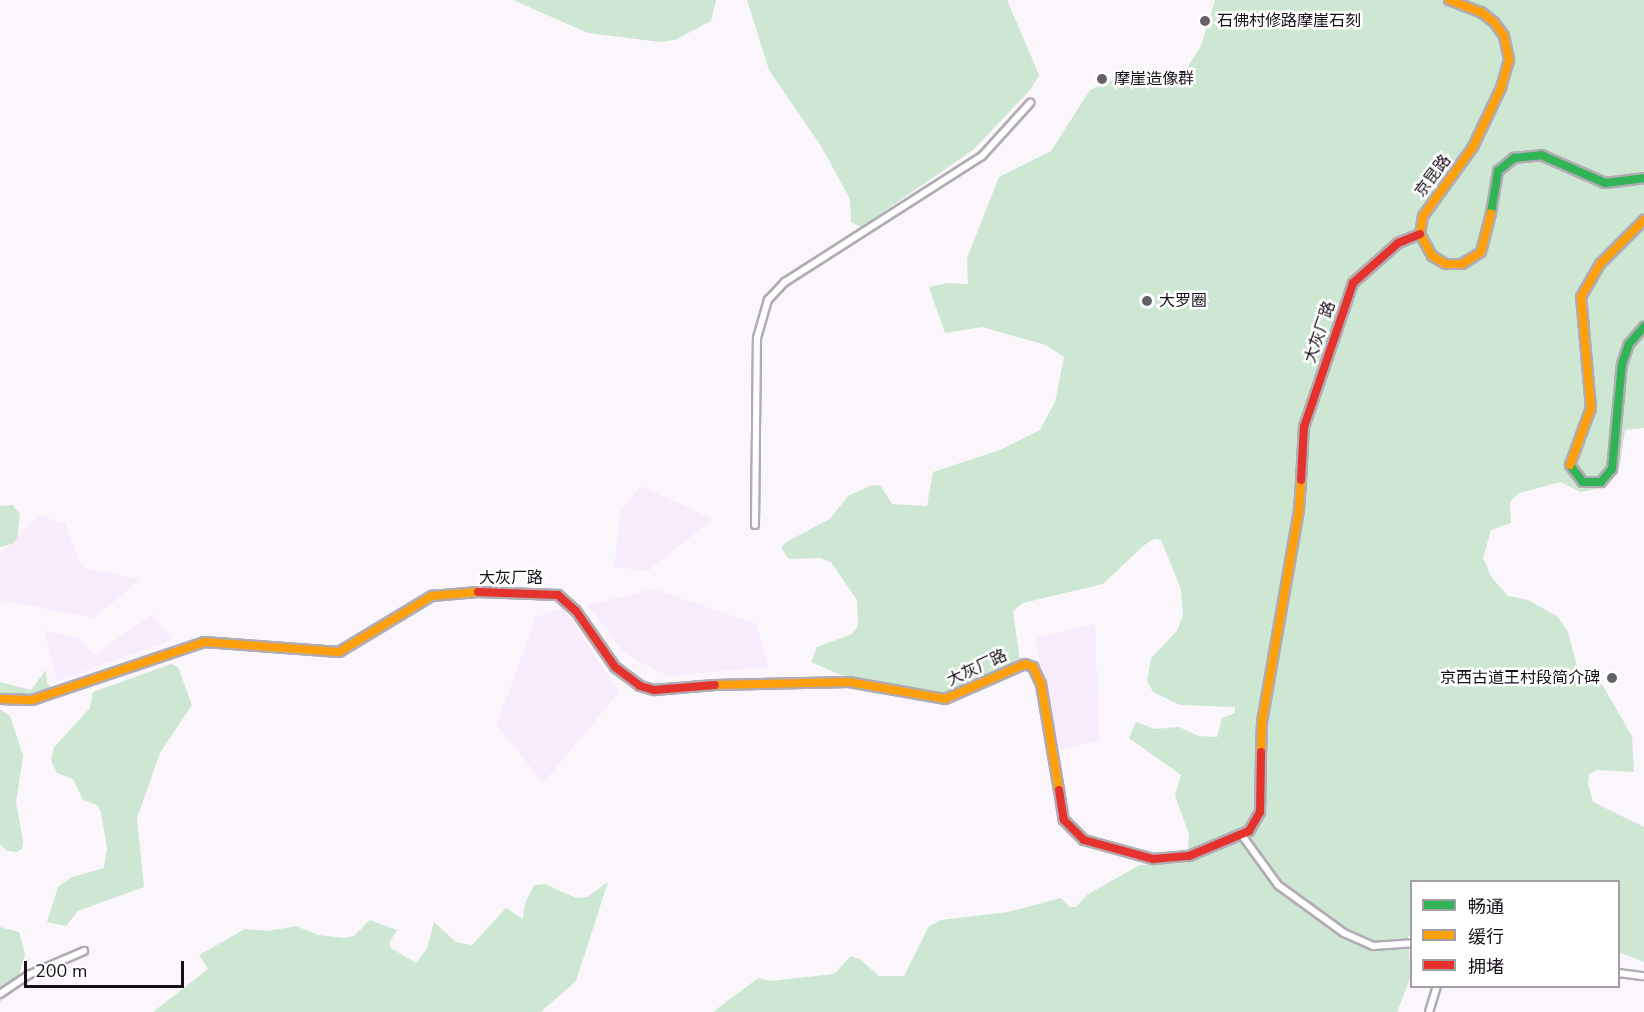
<!DOCTYPE html>
<html>
<head>
<meta charset="utf-8">
<style>
	body { margin:0 }
	#map { position:relative; width:1644px; height:1012px; overflow:hidden; background:#faf6fb; font-family:"Nunito Sans","Noto Sans SC",sans-serif }
	div>[style] { position:absolute }
	.built>* { inset:0; background:#f7ebfc }
	.green>* { inset:0; background:#cde7d3 }
	.roads { filter:drop-shadow(2px 0 #b1acb3) drop-shadow(-2px 0 #b1acb3) drop-shadow(0 2px #b1acb3) drop-shadow(0 -2px #b1acb3) }
	.street>* { height:6px; margin:-3px; padding:0 3px; transform-origin:3px; border-radius:3px; background:#fefefe }
	.fast>* { height:8px; margin:-4px; padding:0 4px; transform-origin:4px; border-radius:4px; background:#30b455 }
	.slow>* { height:8px; margin:-4px; padding:0 4px; transform-origin:4px; border-radius:4px; background:#ff9f0a }
	.jam>* { height:8px; margin:-4px; padding:0 4px; transform-origin:4px; border-radius:4px; background:#e5322d }
	.dots>* { width:16px; height:16px; translate:-50% -50%; box-sizing:border-box; border:3px solid #fff; border-radius:50% }
	span { translate:-50% -50%; white-space:nowrap; text-align:center; line-height:1.15; -webkit-text-stroke:5px #fff; paint-order:stroke }
	.poi-label { font-size:16px; color:#171019 }
	.left { translate:0 -50%; text-align:left }
	.right { translate:-100% -50%; text-align:right }
	.street-label { font-size:16px; color:#171019 }
	.legend { position:absolute; left:1410px; top:880px; width:210px; height:108px; box-sizing:border-box; background:#fff; border:2px solid #a29fa3; margin:0; padding:8px 10px; list-style:none; font-size:18px; color:#171019 }
	.legend li { display:flex; align-items:center; gap:12px; height:30px }
	.legend b { width:30px; border:2px solid #a29fa3 }
	.scale { position:absolute; left:24px; top:961px; width:160px; height:27px; box-sizing:border-box; border:3px solid #171019; border-top:0; padding-left:8px; font-size:18px; line-height:21px; white-space:nowrap; color:#171019; -webkit-text-stroke:4px #fff; paint-order:stroke }
</style>
</head>
<body>
<div id="map">
	<div class="built">
		<div style="clip-path:polygon(641px 486px,713px 519px,648px 571px,614px 567px,621px 510px)"></div>
		<div style="clip-path:polygon(38px 515px,65px 524px,82px 567px,140px 580px,94px 618px,0 600px,0 555px)"></div>
		<div style="clip-path:polygon(653px 589px,756px 624px,768px 667px,667px 676px,624px 653px,588px 605px)"></div>
		<div style="clip-path:polygon(563px 608px,619px 692px,543px 783px,497px 725px,536px 617px)"></div>
		<div style="clip-path:polygon(153px 614px,171px 640px,57px 681px,44px 630px,81px 639px,94px 655px)"></div>
		<div style="clip-path:polygon(1095px 624px,1099px 740px,1060px 750px,1035px 638px)"></div>
	</div>
	<div class="green">
		<div style="clip-path:polygon(513px 0,716px 0,711px 21px,675px 40px,660px 42px,588px 33px)"></div>
		<div style="clip-path:polygon(747px 0,1007px 0,1039px 75px,1031px 89px,973px 150px,861px 227px,851px 222px,850px 199px,821px 146px,769px 70px)"></div>
		<div style="clip-path:polygon(1215px 0,1644px 0,1644px 428px,1625px 430px,1620px 465px,1606px 487px,1580px 492px,1561px 482px,1519px 493px,1510px 502px,1511px 523px,1491px 530px,1483px 558px,1492px 578px,1508px 596px,1528px 600px,1557px 616px,1568px 632px,1577px 667px,1603px 686px,1632px 736px,1634px 772px,1597px 770px,1589px 774px,1588px 784px,1593px 802px,1644px 827px,1644px 962px,1619px 952px,1618px 882px,1412px 882px,1411px 937px,1408px 936px,1411px 976px,1397px 1012px,713px 1012px,758px 978px,770px 981px,834px 974px,851px 956px,860px 959px,879px 976px,904px 976px,929px 926px,941px 920px,1008px 912px,1061px 898px,1070px 907px,1076px 907px,1088px 894px,1140px 865px,1187px 863px,1189px 835px,1175px 795px,1181px 775px,1129px 738px,1136px 722px,1155px 729px,1179px 727px,1199px 736px,1217px 737px,1222px 718px,1235px 713px,1235px 707px,1180px 705px,1153px 692px,1147px 681px,1151px 658px,1177px 631px,1183px 615px,1181px 589px,1161px 540px,1154px 539px,1143px 546px,1103px 584px,1023px 603px,1013px 611px,1020px 661px,943px 695px,841px 675px,811px 662px,817px 647px,852px 634px,858px 626px,857px 600px,831px 562px,820px 558px,789px 559px,781px 548px,786px 542px,830px 519px,848px 496px,870px 486px,880px 485px,892px 504px,927px 506px,933px 472px,1000px 450px,1040px 430px,1055px 402px,1064px 357px,1046px 345px,982px 327px,945px 333px,929px 287px,947px 283px,968px 284px,967px 258px,999px 177px,1051px 151px,1090px 90px,1113px 80px,1133px 87px,1156px 86px,1183px 74px,1201px 46px)"></div>
		<div style="clip-path:polygon(12px 505px,20px 514px,17px 538px,12px 544px,0 547px,0 506px)"></div>
		<div style="clip-path:polygon(171px 664px,178px 667px,192px 705px,160px 753px,137px 818px,144px 887px,78px 911px,66px 926px,47px 922px,58px 887px,72px 877px,104px 868px,107px 848px,101px 812px,97px 805px,83px 800px,73px 779px,57px 773px,51px 761px,54px 747px,90px 708px,93px 692px)"></div>
		<div style="clip-path:polygon(46px 670px,47px 683px,54px 690px,45px 695px,0 697px,0 682px,31px 690px)"></div>
		<div style="clip-path:polygon(0 709px,10px 716px,23px 756px,16px 803px,23px 840px,22px 849px,16px 852px,7px 851px,0 844px)"></div>
		<div style="clip-path:polygon(608px 882px,576px 981px,541px 1012px,153px 1012px,208px 969px,199px 955px,245px 929px,268px 931px,296px 926px,318px 935px,344px 938px,354px 936px,370px 920px,397px 930px,389px 943px,391px 948px,416px 963px,427px 949px,434px 922px,456px 942px,472px 945px,506px 908px,523px 919px,525px 903px,534px 885px,545px 884px,576px 898px,587px 897px)"></div>
		<div style="clip-path:polygon(0 927px,19px 932px,25px 955px,16px 983px,0 1002px)"></div>
	</div>
	<div class="roads">
		<div class="street">
			<div style="left:755px;top:525px;width:187px;rotate:-89.4deg"></div>
			<div style="left:757px;top:338px;width:40px;rotate:-74deg"></div>
			<div style="left:768px;top:300px;width:25px;rotate:-47deg"></div>
			<div style="left:785px;top:282px;width:234px;rotate:-32.6deg"></div>
			<div style="left:982px;top:156px;width:72px;rotate:-47.8deg"></div>
			<div style="left:1241px;top:834px;width:63px;rotate:54deg"></div>
			<div style="left:1278px;top:885px;width:82px;rotate:36deg"></div>
			<div style="left:1344px;top:933px;width:32px;rotate:24deg"></div>
			<div style="left:1373px;top:946px;width:39px;rotate:-4deg"></div>
			<div style="left:1618px;top:973px;width:26px;rotate:7deg"></div>
			<div style="left:0;top:994px;width:34px;rotate:-34deg"></div>
			<div style="left:28px;top:975px;width:61px;rotate:-23.2deg"></div>
			<div style="left:1429px;top:1012px;width:27px;rotate:-73deg"></div>
		</div>
		<div class="fast">
			<div style="left:1491px;top:213px;width:43px;rotate:-80.5deg"></div>
			<div style="left:1498px;top:171px;width:21px;rotate:-39deg"></div>
			<div style="left:1514px;top:158px;width:27px;rotate:-6deg"></div>
			<div style="left:1541px;top:155px;width:70px;rotate:23.6deg"></div>
			<div style="left:1605px;top:183px;width:39px;rotate:-7deg"></div>
			<div style="left:1570px;top:465px;width:21px;rotate:53deg"></div>
			<div style="left:1583px;top:482px;width:18px"></div>
			<div style="left:1601px;top:482px;width:17px;rotate:-50deg"></div>
			<div style="left:1612px;top:469px;width:105px;rotate:-84.6deg"></div>
			<div style="left:1622px;top:364px;width:21px;rotate:-71deg"></div>
			<div style="left:1629px;top:344px;width:23px;rotate:-49deg"></div>
		</div>
		<div class="slow">
			<div style="left:1449px;top:0;width:34px;rotate:21deg"></div>
			<div style="left:1481px;top:12px;width:16px;rotate:38deg"></div>
			<div style="left:1494px;top:22px;width:17px;rotate:54deg"></div>
			<div style="left:1504px;top:36px;width:25px;rotate:78deg"></div>
			<div style="left:1509px;top:60px;width:29px;rotate:106deg"></div>
			<div style="left:1501px;top:88px;width:65px;rotate:115.4deg"></div>
			<div style="left:1473px;top:147px;width:85px;rotate:125.9deg"></div>
			<div style="left:1423px;top:216px;width:18px;rotate:99deg"></div>
			<div style="left:1420px;top:234px;width:25px;rotate:61deg"></div>
			<div style="left:1432px;top:256px;width:16px;rotate:30deg"></div>
			<div style="left:1446px;top:264px;width:16px"></div>
			<div style="left:1462px;top:264px;width:22px;rotate:-32deg"></div>
			<div style="left:1481px;top:252px;width:40px;rotate:-75.6deg"></div>
			<div style="left:1570px;top:465px;width:61px;rotate:-69.8deg"></div>
			<div style="left:1591px;top:408px;width:111px;rotate:-95.1deg"></div>
			<div style="left:1581px;top:297px;width:39px;rotate:-60deg"></div>
			<div style="left:1601px;top:263px;width:61px;rotate:-45deg"></div>
			<div style="left:715px;top:685px;width:134px;rotate:-1.3deg"></div>
			<div style="left:849px;top:682px;width:97px;rotate:10deg"></div>
			<div style="left:945px;top:699px;width:87px;rotate:-23.6deg"></div>
			<div style="left:1025px;top:664px;width:9px;rotate:21deg"></div>
			<div style="left:1033px;top:667px;width:19px;rotate:65deg"></div>
			<div style="left:1041px;top:684px;width:108px;rotate:80.4deg"></div>
			<div style="left:0;top:699px;width:32px;rotate:2deg"></div>
			<div style="left:32px;top:700px;width:182px;rotate:-18.6deg"></div>
			<div style="left:204px;top:642px;width:135px;rotate:4.2deg"></div>
			<div style="left:339px;top:652px;width:109px;rotate:-31.1deg"></div>
			<div style="left:432px;top:596px;width:46px;rotate:-5deg"></div>
			<div style="left:1261px;top:752px;width:30px;rotate:-88deg"></div>
			<div style="left:1262px;top:722px;width:215px;rotate:-80.1deg"></div>
			<div style="left:1299px;top:510px;width:30px;rotate:-86deg"></div>
		</div>
		<div class="jam">
			<div style="left:1301px;top:480px;width:53px;rotate:-86.8deg"></div>
			<div style="left:1304px;top:427px;width:152px;rotate:-71.2deg"></div>
			<div style="left:1353px;top:283px;width:60px;rotate:-41.6deg"></div>
			<div style="left:1398px;top:243px;width:24px;rotate:-22deg"></div>
			<div style="left:478px;top:592px;width:80px;rotate:2.1deg"></div>
			<div style="left:558px;top:595px;width:24px;rotate:42deg"></div>
			<div style="left:576px;top:611px;width:68px;rotate:55.1deg"></div>
			<div style="left:615px;top:667px;width:31px;rotate:37deg"></div>
			<div style="left:640px;top:686px;width:15px;rotate:16deg"></div>
			<div style="left:654px;top:690px;width:61px;rotate:-4.7deg"></div>
			<div style="left:1059px;top:790px;width:30px;rotate:81deg"></div>
			<div style="left:1064px;top:820px;width:28px;rotate:45deg"></div>
			<div style="left:1084px;top:840px;width:72px;rotate:15.4deg"></div>
			<div style="left:1153px;top:859px;width:36px;rotate:-5deg"></div>
			<div style="left:1189px;top:856px;width:65px;rotate:-22.6deg"></div>
			<div style="left:1249px;top:831px;width:22px;rotate:-60deg"></div>
			<div style="left:1260px;top:812px;width:60px;rotate:-89deg"></div>
		</div>
	</div>
	<div class="dots">
		<div style="left:1205px;top:21px;background:#666068"></div>
		<div style="left:1102px;top:79px;background:#666068"></div>
		<div style="left:1147px;top:301px;background:#666068"></div>
		<div style="left:1612px;top:678px;background:#666068"></div>
	</div>
	<div class="poi-label">
		<span class="left" style="left:1217px;top:21px">石佛村修路摩崖石刻</span>
		<span class="left" style="left:1114px;top:79px">摩崖造像群</span>
		<span class="left" style="left:1159px;top:301px">大罗圈</span>
		<span class="right" style="left:1600px;top:678px">京西古道王村段简介碑</span>
	</div>
	<div class="street-label">
		<span style="left:1433px;top:176px;rotate:-53deg">京昆路</span>
		<span style="left:1320px;top:332px;rotate:-71deg">大灰厂路</span>
		<span style="left:511px;top:578px">大灰厂路</span>
		<span style="left:977px;top:668px;rotate:-25deg">大灰厂路</span>
	</div>
	<ul class="legend">
	<li><b style="height:8px;background:#30b455"></b>畅通</li>
	<li><b style="height:8px;background:#ff9f0a"></b>缓行</li>
	<li><b style="height:8px;background:#e5322d"></b>拥堵</li>
	</ul>
	<div class="scale">200 m</div>
</div>
</body>
</html>
